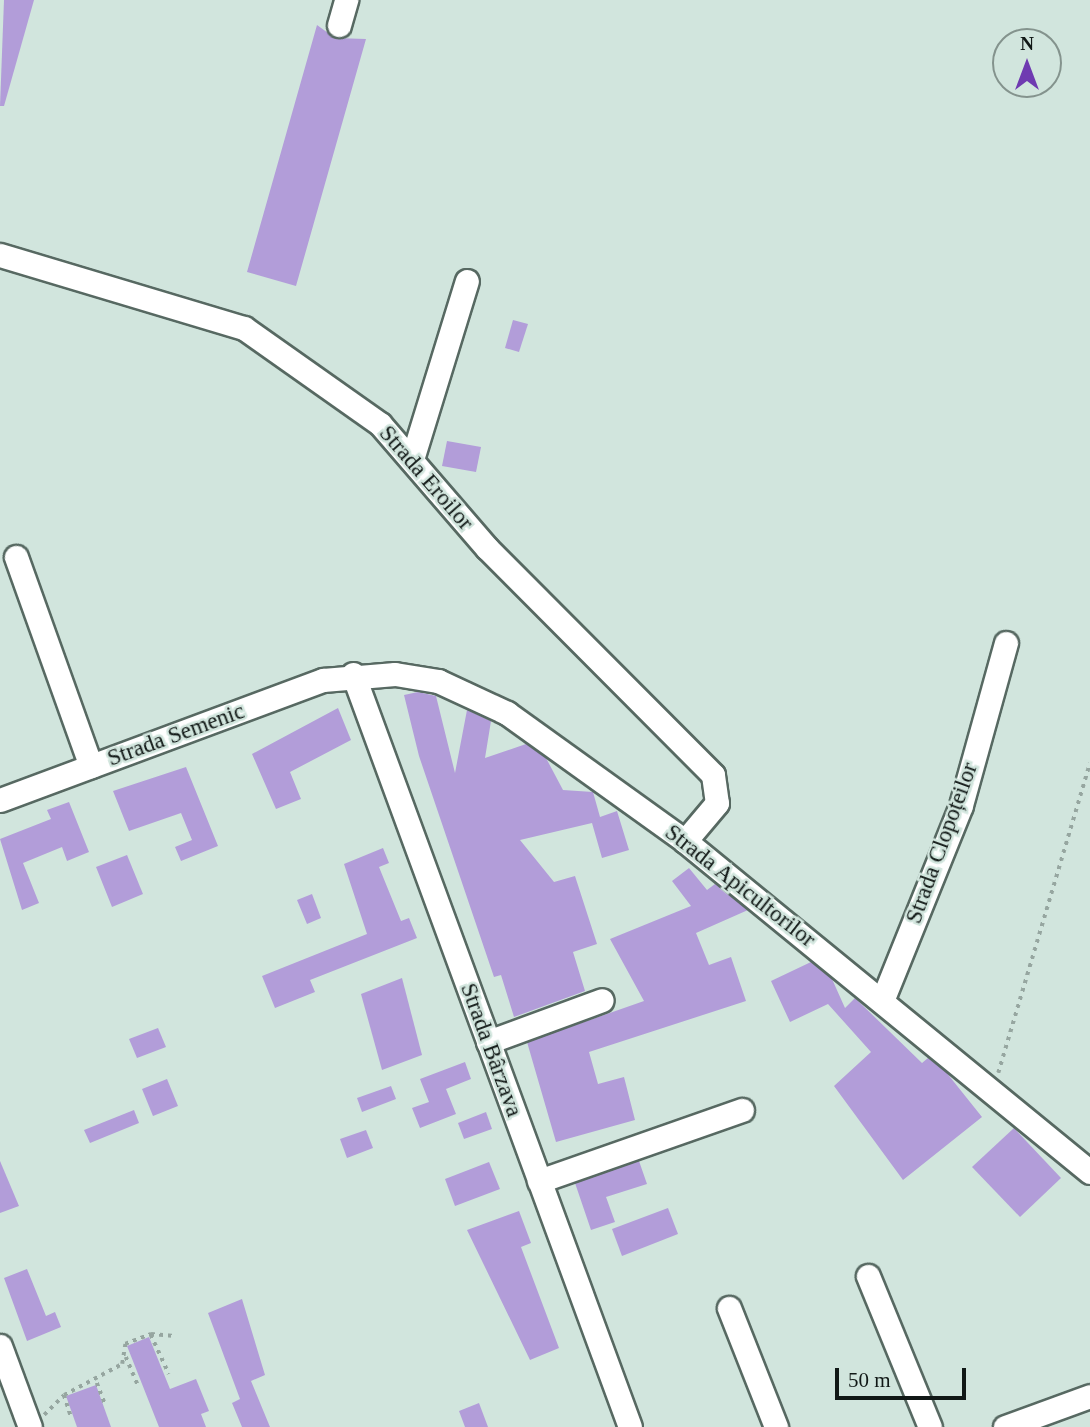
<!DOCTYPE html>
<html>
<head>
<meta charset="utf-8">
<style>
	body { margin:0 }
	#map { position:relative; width:1090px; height:1427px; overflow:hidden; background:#d1e5dd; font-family:Georgia,serif }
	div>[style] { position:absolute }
	.building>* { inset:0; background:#b29dd9 }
	.path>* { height:3.5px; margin-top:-1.75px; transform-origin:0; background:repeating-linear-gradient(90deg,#96a6a0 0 3.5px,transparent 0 8.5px) }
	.roads { filter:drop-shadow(2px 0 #576962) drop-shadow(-2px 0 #576962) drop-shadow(0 2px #576962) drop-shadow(0 -2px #576962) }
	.minor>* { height:23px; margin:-11.5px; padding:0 11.5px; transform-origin:11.5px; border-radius:11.5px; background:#fff }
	span { translate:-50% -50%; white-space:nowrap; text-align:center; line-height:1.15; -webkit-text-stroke:5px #d1e5dd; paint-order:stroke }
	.street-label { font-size:23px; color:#111816 }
	.north { position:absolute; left:992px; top:28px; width:70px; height:70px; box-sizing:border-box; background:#d1e5dd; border:2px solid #84938d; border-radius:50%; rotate:0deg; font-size:19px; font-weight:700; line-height:28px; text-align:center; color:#111816 }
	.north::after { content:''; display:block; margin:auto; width:24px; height:32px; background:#6f3ab1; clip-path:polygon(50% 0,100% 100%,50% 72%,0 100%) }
	.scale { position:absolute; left:835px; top:1368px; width:131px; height:32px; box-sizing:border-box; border:4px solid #111816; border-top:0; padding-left:9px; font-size:21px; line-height:24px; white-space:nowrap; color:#111816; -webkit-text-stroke:5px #d1e5dd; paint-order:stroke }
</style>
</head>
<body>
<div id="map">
	<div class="building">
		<div style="clip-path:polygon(4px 0,34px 0,4px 106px,0 106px)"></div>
		<div style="clip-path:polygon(317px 25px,335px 38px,366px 39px,296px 286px,247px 272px)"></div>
		<div style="clip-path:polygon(513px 320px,528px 324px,519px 352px,505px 348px)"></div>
		<div style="clip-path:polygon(447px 441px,481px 447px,476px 472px,442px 466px)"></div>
		<div style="clip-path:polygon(418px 692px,436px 696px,455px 773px,467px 710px,491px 721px,485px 758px,526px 744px,546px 758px,563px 790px,593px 792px,600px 817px,617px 811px,629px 850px,602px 858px,592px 823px,520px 840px,554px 882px,575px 876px,597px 944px,573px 952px,585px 991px,514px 1017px,501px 975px,494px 977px,419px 756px,404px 695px)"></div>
		<div style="clip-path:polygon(338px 708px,351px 740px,290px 772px,301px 799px,276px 809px,252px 754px)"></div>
		<div style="clip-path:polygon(186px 767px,218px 846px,181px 861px,175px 847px,192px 840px,181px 813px,129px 831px,113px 791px)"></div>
		<div style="clip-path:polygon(69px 802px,89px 852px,67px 861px,62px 847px,23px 863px,39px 903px,22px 910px,0 839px,51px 819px,47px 810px)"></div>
		<div style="clip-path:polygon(383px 848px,389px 863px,379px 867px,401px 921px,409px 918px,417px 938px,310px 980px,315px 992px,275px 1008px,262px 976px,367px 934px,344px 864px)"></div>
		<div style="clip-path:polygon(127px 855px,143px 894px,112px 907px,96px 867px)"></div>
		<div style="clip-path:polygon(689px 868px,707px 890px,715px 884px,748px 910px,696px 933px,709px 965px,731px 957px,746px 1001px,589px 1052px,598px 1084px,624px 1077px,635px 1120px,556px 1142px,527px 1042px,644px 1001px,610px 939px,691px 906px,672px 881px)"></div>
		<div style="clip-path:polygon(312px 894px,321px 918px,307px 924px,297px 900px)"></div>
		<div style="clip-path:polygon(811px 962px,832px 979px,845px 1008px,855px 998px,922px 1063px,928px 1058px,946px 1072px,982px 1117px,903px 1180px,834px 1086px,871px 1052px,828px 1004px,790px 1022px,771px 981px)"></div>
		<div style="clip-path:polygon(402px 978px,422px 1055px,382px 1070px,361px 994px)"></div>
		<div style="clip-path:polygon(158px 1028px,166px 1047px,137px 1058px,129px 1039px)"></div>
		<div style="clip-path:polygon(465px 1062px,471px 1079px,446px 1089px,456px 1114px,420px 1128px,412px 1108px,429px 1102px,420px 1079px)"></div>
		<div style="clip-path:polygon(167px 1079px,178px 1106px,153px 1116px,142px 1089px)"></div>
		<div style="clip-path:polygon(391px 1086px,396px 1099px,362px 1112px,357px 1098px)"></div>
		<div style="clip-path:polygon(134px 1110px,139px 1123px,90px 1143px,84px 1130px)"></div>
		<div style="clip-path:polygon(486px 1112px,492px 1129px,464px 1139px,458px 1123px)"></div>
		<div style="clip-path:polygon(1014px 1128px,1061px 1178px,1020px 1217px,972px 1167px)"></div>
		<div style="clip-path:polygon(366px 1130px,373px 1148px,347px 1158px,340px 1139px)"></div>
		<div style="clip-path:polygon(0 1161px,19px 1206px,0 1213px)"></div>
		<div style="clip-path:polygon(639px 1161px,647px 1184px,606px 1197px,615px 1222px,591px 1230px,575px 1183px)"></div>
		<div style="clip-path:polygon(489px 1162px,500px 1189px,455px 1206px,445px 1179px)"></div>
		<div style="clip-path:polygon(668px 1208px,678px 1234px,622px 1256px,612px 1229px)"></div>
		<div style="clip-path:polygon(519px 1211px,531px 1243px,521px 1247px,559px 1348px,530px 1360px,467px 1230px)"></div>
		<div style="clip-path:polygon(27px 1269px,46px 1316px,55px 1312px,61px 1327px,27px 1341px,4px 1278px)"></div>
		<div style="clip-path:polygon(242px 1299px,265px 1375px,251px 1381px,270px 1427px,242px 1427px,232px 1403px,240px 1399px,208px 1313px)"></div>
		<div style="clip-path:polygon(149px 1337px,170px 1389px,196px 1379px,209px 1411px,201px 1414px,206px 1427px,159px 1427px,127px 1346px)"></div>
		<div style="clip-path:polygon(96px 1385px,111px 1427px,77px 1427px,66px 1396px)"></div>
		<div style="clip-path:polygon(479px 1403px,488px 1427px,465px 1427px,459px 1411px)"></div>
	</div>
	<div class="path">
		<div style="left:998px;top:1073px;width:323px;rotate:-73.5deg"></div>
		<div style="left:151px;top:1335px;width:43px;rotate:65.2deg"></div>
		<div style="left:126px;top:1357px;width:30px;rotate:67deg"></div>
		<div style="left:97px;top:1383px;width:22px;rotate:69deg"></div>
		<div style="left:64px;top:1395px;width:22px;rotate:72deg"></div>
		<div style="left:44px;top:1415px;width:28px;rotate:-45deg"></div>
		<div style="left:64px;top:1395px;width:66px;rotate:-28.1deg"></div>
		<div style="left:122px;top:1364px;width:20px;rotate:-81deg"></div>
		<div style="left:125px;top:1344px;width:28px;rotate:-21deg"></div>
		<div style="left:151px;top:1334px;width:24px;rotate:5deg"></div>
	</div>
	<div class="roads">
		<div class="minor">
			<div style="left:339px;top:25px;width:26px;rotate:-74deg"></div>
			<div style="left:0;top:255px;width:255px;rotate:16.7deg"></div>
			<div style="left:244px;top:328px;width:166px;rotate:35.2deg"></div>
			<div style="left:380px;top:424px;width:164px;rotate:49.2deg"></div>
			<div style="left:487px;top:548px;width:320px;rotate:45.1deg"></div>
			<div style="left:713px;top:775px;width:28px;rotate:82deg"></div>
			<div style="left:717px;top:803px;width:50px;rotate:130.1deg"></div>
			<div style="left:413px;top:456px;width:183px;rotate:-72.9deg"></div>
			<div style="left:16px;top:557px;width:222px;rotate:70.3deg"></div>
			<div style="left:353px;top:674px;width:802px;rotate:69.8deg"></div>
			<div style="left:0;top:800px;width:345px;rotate:-20.4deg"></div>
			<div style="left:323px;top:680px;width:72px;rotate:-4.8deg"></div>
			<div style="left:395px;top:674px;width:44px;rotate:9.2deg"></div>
			<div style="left:438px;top:681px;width:76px;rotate:24.9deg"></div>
			<div style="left:507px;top:713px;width:219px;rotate:35.7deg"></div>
			<div style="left:685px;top:841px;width:523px;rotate:39.26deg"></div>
			<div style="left:882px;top:1001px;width:211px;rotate:-68deg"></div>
			<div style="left:961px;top:805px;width:168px;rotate:-74.5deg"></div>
			<div style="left:488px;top:1042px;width:121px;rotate:-20.2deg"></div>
			<div style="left:539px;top:1181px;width:215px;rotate:-19.3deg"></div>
			<div style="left:868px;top:1276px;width:163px;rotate:67.7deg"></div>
			<div style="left:729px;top:1308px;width:128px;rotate:68.4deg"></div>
			<div style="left:0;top:1346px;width:86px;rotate:69.7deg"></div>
			<div style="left:1005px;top:1427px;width:90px;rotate:-20deg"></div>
		</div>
	</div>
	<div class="street-label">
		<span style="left:426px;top:478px;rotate:49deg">Strada Eroilor</span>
		<span style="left:176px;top:735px;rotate:-20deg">Strada Semenic</span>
		<span style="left:942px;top:843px;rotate:-70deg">Strada Clopoțeilor</span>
		<span style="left:740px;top:886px;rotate:38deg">Strada Apicultorilor</span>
		<span style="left:491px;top:1050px;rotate:70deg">Strada Bârzava</span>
	</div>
	<div class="north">N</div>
	<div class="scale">50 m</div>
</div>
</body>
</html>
